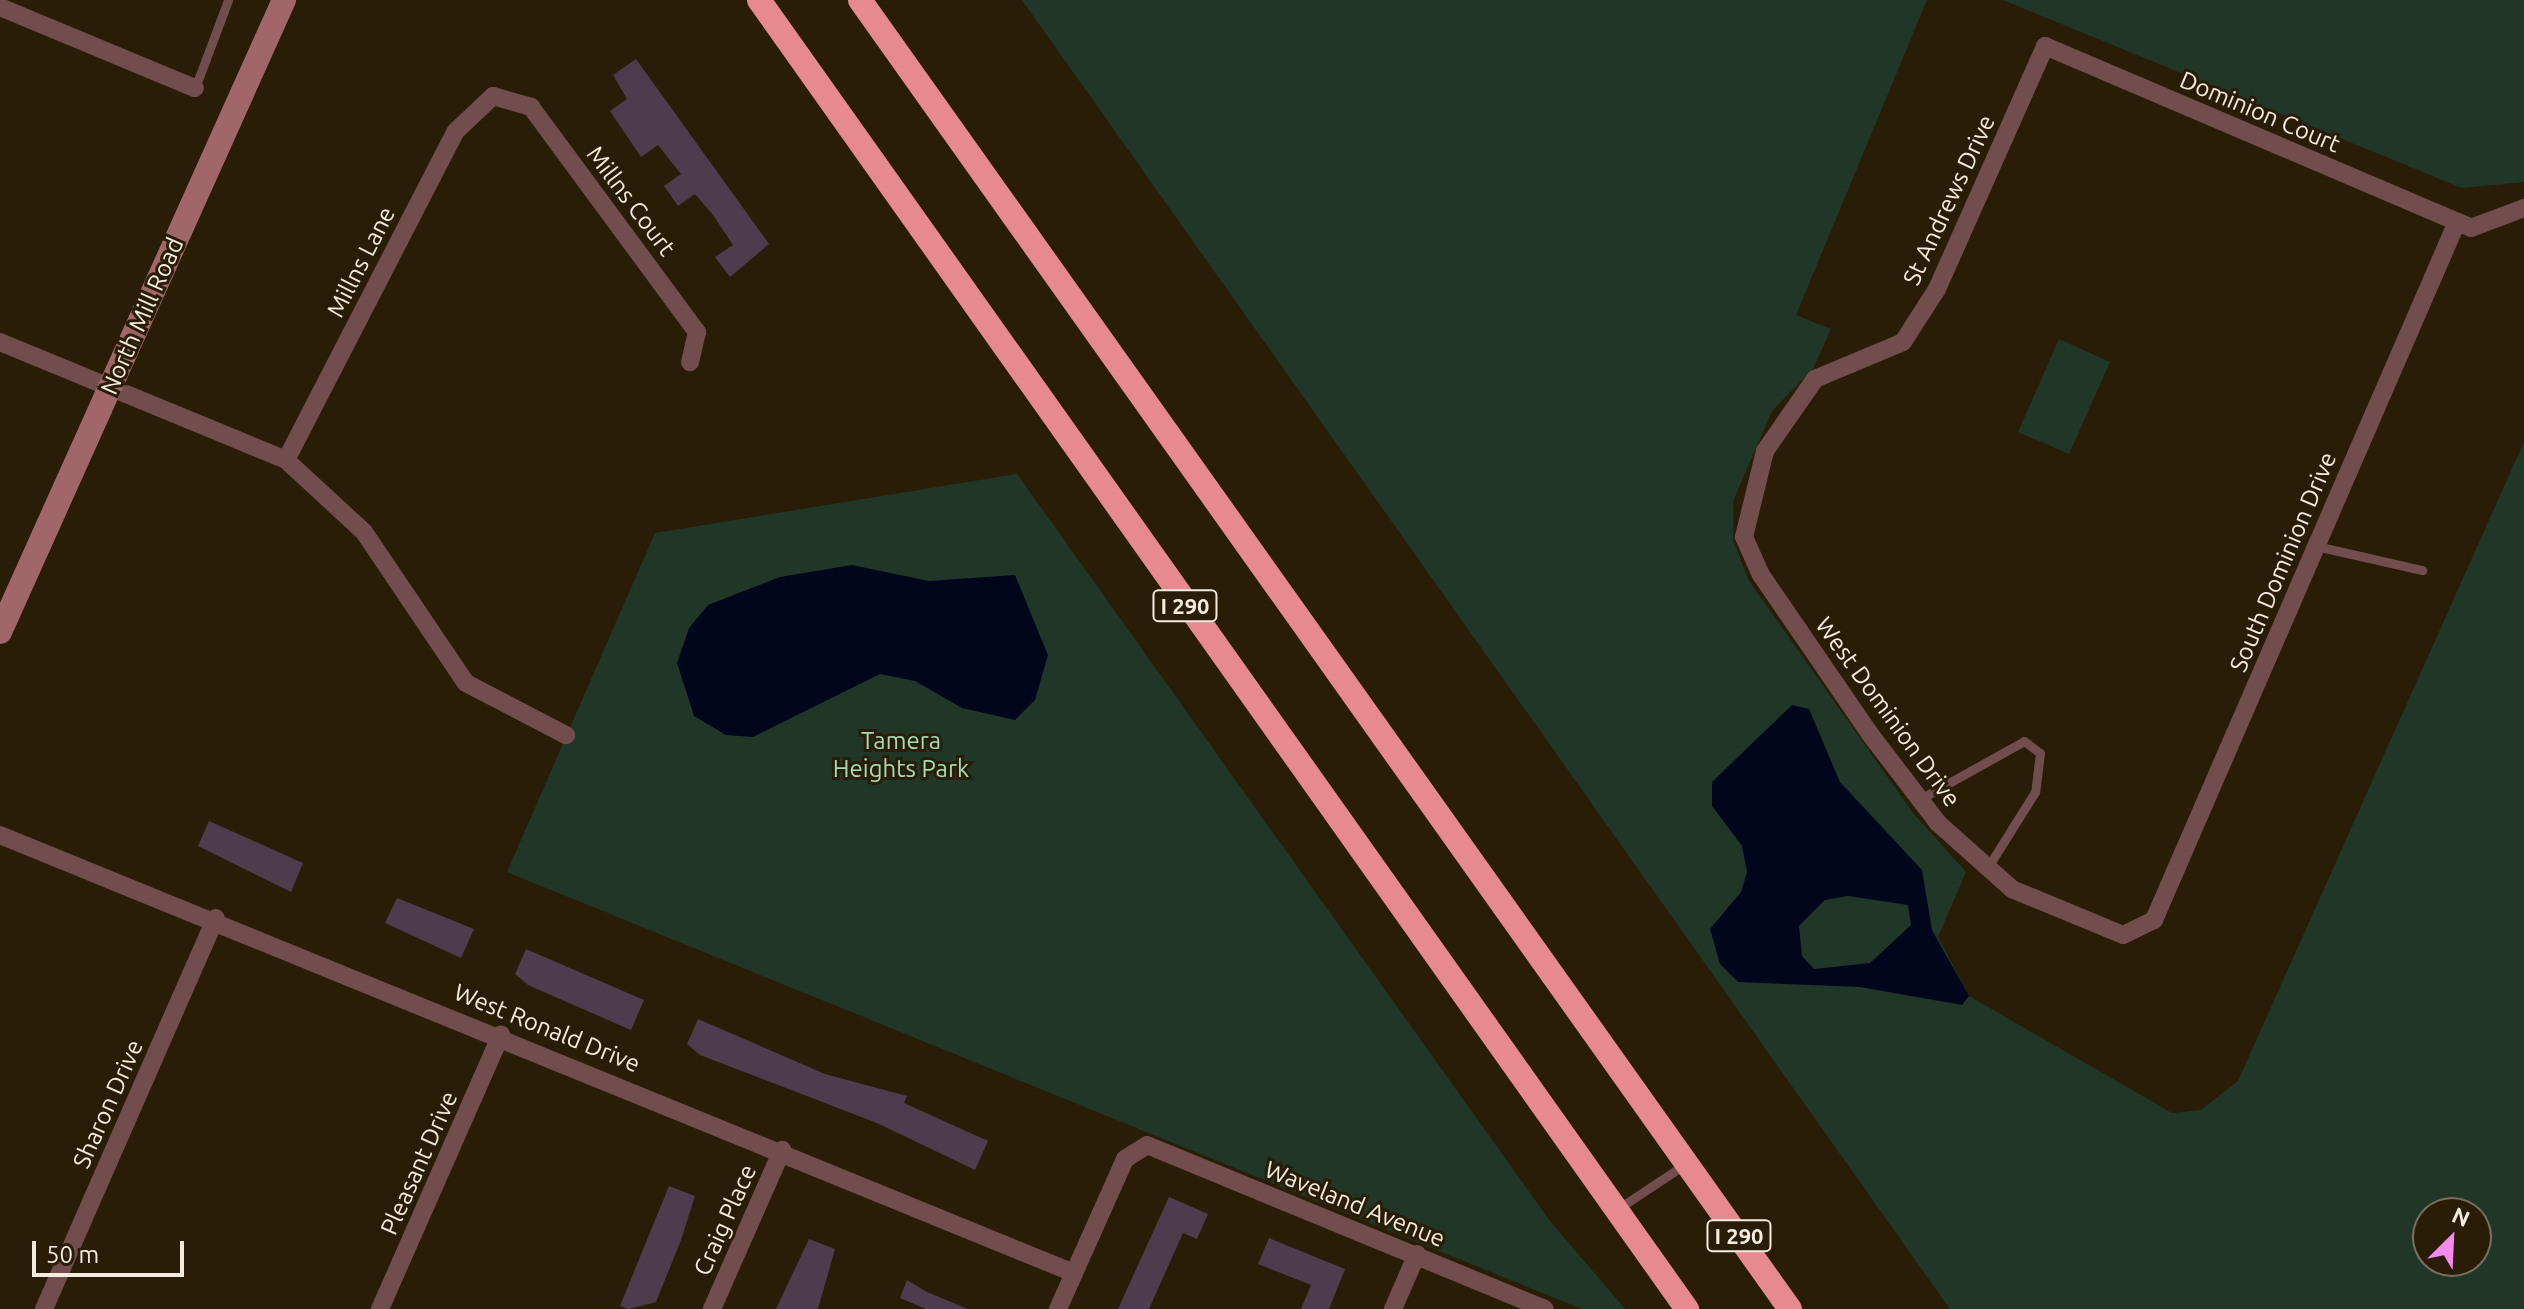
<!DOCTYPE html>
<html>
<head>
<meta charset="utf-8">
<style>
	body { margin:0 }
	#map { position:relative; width:2524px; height:1309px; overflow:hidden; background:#2a1d08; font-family:Ubuntu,sans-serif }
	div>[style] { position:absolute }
	.green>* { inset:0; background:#203728 }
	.water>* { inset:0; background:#00071d }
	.building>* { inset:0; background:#4d3b4e }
	.lane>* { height:9px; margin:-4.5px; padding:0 4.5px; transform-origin:4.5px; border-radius:4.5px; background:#724d4e }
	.street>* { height:18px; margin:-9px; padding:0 9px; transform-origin:9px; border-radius:9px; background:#724d4e }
	.secondary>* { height:24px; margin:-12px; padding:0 12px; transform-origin:12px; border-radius:12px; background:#a16668 }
	.highway>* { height:24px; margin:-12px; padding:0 12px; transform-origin:12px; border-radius:12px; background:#e68a8f }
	span { translate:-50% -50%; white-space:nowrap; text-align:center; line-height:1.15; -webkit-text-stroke:6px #2a1d08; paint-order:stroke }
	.shield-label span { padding:2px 6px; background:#2a1d08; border:2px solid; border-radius:6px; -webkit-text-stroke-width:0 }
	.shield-label { font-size:22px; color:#f4ecdf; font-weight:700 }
	.street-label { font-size:24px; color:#f4ecdf }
	.park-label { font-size:24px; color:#a1ddb6 }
	.north { position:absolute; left:2412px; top:1197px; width:80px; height:80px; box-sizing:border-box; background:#2a1d08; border:2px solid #7b705e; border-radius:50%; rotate:24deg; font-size:22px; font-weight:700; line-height:32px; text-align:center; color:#f4ecdf }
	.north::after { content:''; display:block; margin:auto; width:28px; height:36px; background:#f589ee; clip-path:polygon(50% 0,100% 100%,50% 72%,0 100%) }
	.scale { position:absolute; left:32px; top:1241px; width:152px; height:36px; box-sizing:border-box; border:4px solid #f4ecdf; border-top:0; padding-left:10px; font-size:24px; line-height:28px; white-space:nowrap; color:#f4ecdf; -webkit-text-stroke:6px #2a1d08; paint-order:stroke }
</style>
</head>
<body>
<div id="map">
	<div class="green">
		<div style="clip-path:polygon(evenodd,1022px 0,1927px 0,1796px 315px,1831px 329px,1813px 369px,1772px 411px,1733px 501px,1733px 540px,1749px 581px,1913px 813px,1966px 872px,1938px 937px,1969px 996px,2172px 1113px,2201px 1110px,2238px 1081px,2524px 442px,2524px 1309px,1950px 1309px,1022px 0,2428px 1213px,2476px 1213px,2476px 1261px,2428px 1261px,2428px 1213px)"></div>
		<div style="clip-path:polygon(2003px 0,2524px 0,2524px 182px,2462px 188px)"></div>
		<div style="clip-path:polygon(2059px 339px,2110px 362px,2069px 454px,2018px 432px)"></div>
		<div style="clip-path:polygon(1017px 474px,1550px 1221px,1625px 1309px,1582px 1309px,507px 872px,655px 533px)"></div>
	</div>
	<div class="water">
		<div style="clip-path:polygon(852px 565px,929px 581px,1015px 575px,1048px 655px,1035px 700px,1015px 720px,962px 708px,915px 681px,880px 674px,753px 737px,726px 735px,694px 716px,677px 663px,689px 628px,708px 605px,780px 577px)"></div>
		<div style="clip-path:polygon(evenodd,1792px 705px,1809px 709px,1840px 782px,1922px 870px,1932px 930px,1969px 996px,1962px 1005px,1860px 987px,1738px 982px,1720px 964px,1710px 929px,1741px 892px,1747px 872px,1742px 846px,1712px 806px,1712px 782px,1792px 705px,1848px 896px,1908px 905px,1911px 925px,1870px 963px,1814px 969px,1802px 956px,1799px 926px,1825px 900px,1848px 896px)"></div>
	</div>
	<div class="building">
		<div style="clip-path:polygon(636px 59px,769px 244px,730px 277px,715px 257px,733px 245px,713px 215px,695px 194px,678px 206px,664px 186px,681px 174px,658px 145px,641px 157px,610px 111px,627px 99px,613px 75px)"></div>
		<div style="clip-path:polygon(209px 821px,303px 863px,291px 892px,198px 846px)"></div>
		<div style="clip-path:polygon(397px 898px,474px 929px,461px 958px,385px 923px)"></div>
		<div style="clip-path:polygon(526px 949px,644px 1000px,631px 1030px,528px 985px,515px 974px)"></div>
		<div style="clip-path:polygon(698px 1019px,825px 1074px,907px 1096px,904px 1103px,988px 1141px,975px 1170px,877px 1123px,700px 1055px,687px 1044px)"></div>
		<div style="clip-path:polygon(669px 1186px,695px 1196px,681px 1240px,656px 1302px,629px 1309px,620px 1306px)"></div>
		<div style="clip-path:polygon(1169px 1197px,1208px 1214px,1197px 1239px,1183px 1233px,1149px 1309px,1118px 1309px)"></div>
		<div style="clip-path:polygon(1269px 1238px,1345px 1269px,1329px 1309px,1301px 1309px,1311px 1285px,1258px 1264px)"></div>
		<div style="clip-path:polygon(809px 1239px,835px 1249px,818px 1309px,776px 1309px)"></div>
		<div style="clip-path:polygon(907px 1280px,927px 1292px,968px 1309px,926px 1309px,900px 1298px)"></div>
	</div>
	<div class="lane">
		<div style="left:195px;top:88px;width:94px;rotate:-69.4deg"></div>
		<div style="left:2316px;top:546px;width:109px;rotate:12.8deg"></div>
		<div style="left:1920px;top:799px;width:119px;rotate:-29.1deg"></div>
		<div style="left:2024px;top:741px;width:20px;rotate:37deg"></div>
		<div style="left:2040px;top:753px;width:39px;rotate:97deg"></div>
		<div style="left:2035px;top:792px;width:89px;rotate:122.1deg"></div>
		<div style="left:1619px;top:1208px;width:82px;rotate:-33.5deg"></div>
	</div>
	<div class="street">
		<div style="left:0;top:7px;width:211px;rotate:22.6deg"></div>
		<div style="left:2457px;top:222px;width:761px;rotate:113.47deg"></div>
		<div style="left:2154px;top:920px;width:34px;rotate:154deg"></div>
		<div style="left:2123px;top:935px;width:120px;rotate:-157.5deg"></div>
		<div style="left:2012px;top:889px;width:99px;rotate:-138.3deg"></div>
		<div style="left:1938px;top:823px;width:112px;rotate:-127.4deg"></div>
		<div style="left:1870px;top:734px;width:193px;rotate:-124.4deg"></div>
		<div style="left:1761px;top:575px;width:42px;rotate:-114.1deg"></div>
		<div style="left:1744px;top:537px;width:89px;rotate:-76.3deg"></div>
		<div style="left:1765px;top:451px;width:88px;rotate:-55.2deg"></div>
		<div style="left:1815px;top:379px;width:95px;rotate:-22.8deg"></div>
		<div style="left:1903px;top:342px;width:63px;rotate:-57.3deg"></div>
		<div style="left:1937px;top:289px;width:266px;rotate:-66deg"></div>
		<div style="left:2045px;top:46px;width:463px;rotate:23.1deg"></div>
		<div style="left:2471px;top:228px;width:57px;rotate:-20.7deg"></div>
		<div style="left:0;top:342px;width:309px;rotate:22.4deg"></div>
		<div style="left:286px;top:460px;width:106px;rotate:42.7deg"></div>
		<div style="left:364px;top:532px;width:182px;rotate:56deg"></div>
		<div style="left:466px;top:683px;width:113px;rotate:27.5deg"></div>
		<div style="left:286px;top:460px;width:370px;rotate:-62.7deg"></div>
		<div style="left:456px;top:131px;width:51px;rotate:-43.4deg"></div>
		<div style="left:493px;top:96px;width:40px;rotate:16deg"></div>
		<div style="left:531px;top:107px;width:280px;rotate:53.6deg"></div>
		<div style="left:697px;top:332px;width:31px;rotate:103deg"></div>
		<div style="left:0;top:835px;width:1160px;rotate:22.19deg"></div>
		<div style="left:44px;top:1309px;width:427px;rotate:-66.3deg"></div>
		<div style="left:380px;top:1309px;width:300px;rotate:-66.2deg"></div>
		<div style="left:712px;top:1309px;width:174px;rotate:-66.2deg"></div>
		<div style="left:1058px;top:1309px;width:164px;rotate:-65.9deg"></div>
		<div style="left:1125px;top:1159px;width:26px;rotate:-32deg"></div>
		<div style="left:1147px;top:1145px;width:430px;rotate:22.4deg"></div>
		<div style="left:1393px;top:1309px;width:60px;rotate:-66.4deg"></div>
	</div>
	<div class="secondary">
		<div style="left:0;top:632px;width:693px;rotate:-65.8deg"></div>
	</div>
	<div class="highway">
		<div style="left:759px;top:0;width:1605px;rotate:54.67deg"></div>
		<div style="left:860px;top:0;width:1606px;rotate:54.61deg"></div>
	</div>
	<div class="shield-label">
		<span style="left:1185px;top:606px">I 290</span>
		<span style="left:1739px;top:1236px">I 290</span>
	</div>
	<div class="street-label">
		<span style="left:2260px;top:112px;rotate:23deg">Dominion Court</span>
		<span style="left:1949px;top:200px;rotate:-65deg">St Andrews Drive</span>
		<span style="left:631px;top:201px;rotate:53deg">Millns Court</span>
		<span style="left:361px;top:262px;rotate:-63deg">Millns Lane</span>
		<span style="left:142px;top:316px;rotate:-66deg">North Mill Road</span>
		<span style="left:2283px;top:562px;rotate:-67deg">South Dominion Drive</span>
		<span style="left:1888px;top:712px;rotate:54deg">West Dominion Drive</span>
		<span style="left:547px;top:1028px;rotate:22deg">West Ronald Drive</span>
		<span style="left:108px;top:1104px;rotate:-66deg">Sharon Drive</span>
		<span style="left:419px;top:1163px;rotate:-66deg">Pleasant Drive</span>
		<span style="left:1355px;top:1204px;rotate:22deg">Waveland Avenue</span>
		<span style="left:725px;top:1220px;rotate:-66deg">Craig Place</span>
	</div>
	<div class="park-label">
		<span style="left:901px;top:755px">Tamera<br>Heights Park</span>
	</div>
	<div class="north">N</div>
	<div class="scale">50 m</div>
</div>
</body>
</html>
